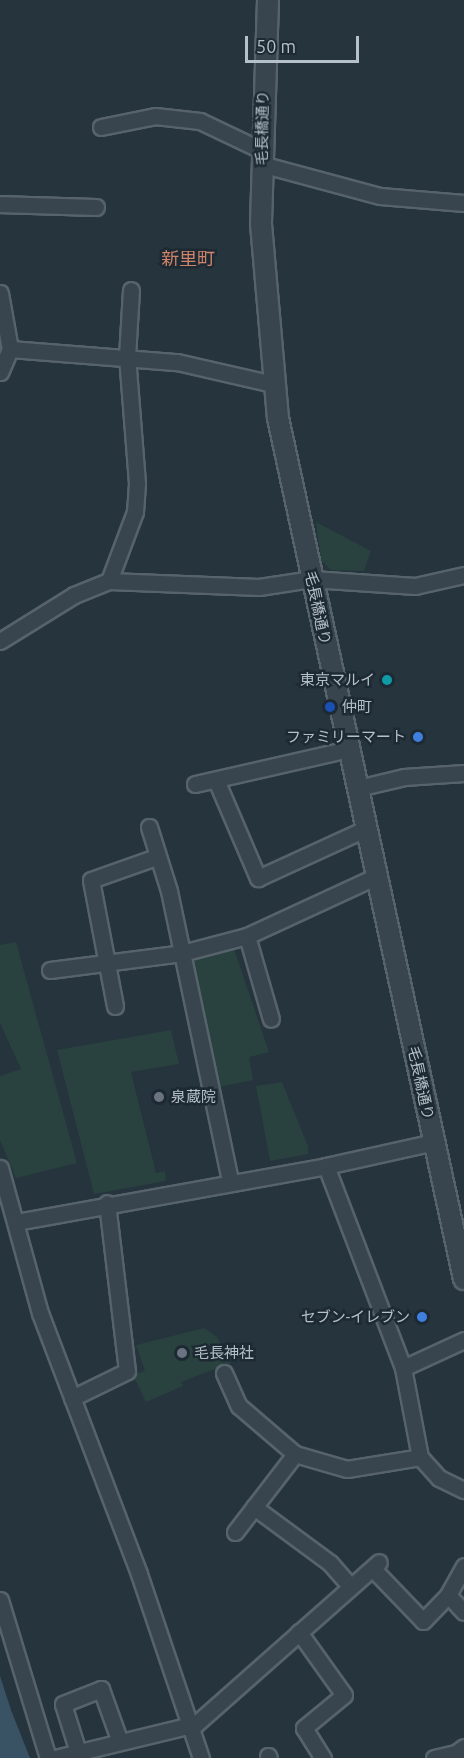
<!DOCTYPE html>
<html>
<head>
<meta charset="utf-8">
<style>
	body { margin:0 }
	#map { position:relative; width:464px; height:1758px; overflow:hidden; background:#25343d; font-family:Ubuntu,"Noto Sans JP",sans-serif }
	div>[style] { position:absolute }
	.green>* { inset:0; background:#2a423f }
	.water>* { inset:0; background:#3a5364 }
	.roads { filter:drop-shadow(2px 0 #57636b) drop-shadow(-2px 0 #57636b) drop-shadow(0 2px #57636b) drop-shadow(0 -2px #57636b) }
	.minor>* { height:15px; margin:-7.5px; padding:0 7.5px; transform-origin:7.5px; border-radius:7.5px; background:#39454e }
	.tertiary>* { height:20px; margin:-10px; padding:0 10px; transform-origin:10px; border-radius:10px; background:#39454e }
	.dots>* { width:16px; height:16px; translate:-50% -50%; box-sizing:border-box; border:3px solid #1e2a33; border-radius:50% }
	span { translate:-50% -50%; white-space:nowrap; text-align:center; line-height:1.15; -webkit-text-stroke:5px #1e2a33; paint-order:stroke }
	.street-label { font-size:15px; color:#b5c0c8 }
	.poi-label { font-size:15px; color:#b5c0c8 }
	.right { translate:-100% -50%; text-align:right }
	.left { translate:0 -50%; text-align:left }
	.quarter-label { font-size:18px; color:#d08469 }
	.scale { position:absolute; left:245px; top:36px; width:114px; height:27px; box-sizing:border-box; border:3px solid #b5c0c8; border-top:0; padding-left:8px; font-size:18px; line-height:21px; white-space:nowrap; color:#b5c0c8; -webkit-text-stroke:4px #1e2a33; paint-order:stroke }
</style>
</head>
<body>
<div id="map">
	<div class="green">
		<div style="clip-path:polygon(316px 522px,371px 551px,364px 571px,331px 570px,321px 560px)"></div>
		<div style="clip-path:polygon(16px 942px,77px 1163px,16px 1178px,0 1140px,0 1076px,21px 1069px,0 1023px,0 945px)"></div>
		<div style="clip-path:polygon(229px 947px,234px 949px,269px 1052px,249px 1057px,253px 1080px,219px 1087px,192px 965px,196px 959px)"></div>
		<div style="clip-path:polygon(171px 1030px,179px 1064px,131px 1072px,156px 1173px,165px 1171px,166px 1181px,94px 1194px,57px 1050px)"></div>
		<div style="clip-path:polygon(282px 1082px,308px 1146px,308px 1154px,270px 1161px,256px 1086px)"></div>
		<div style="clip-path:polygon(204px 1328px,217px 1337px,231px 1363px,181px 1382px,183px 1386px,146px 1402px,133px 1375px,145px 1371px,136px 1345px)"></div>
	</div>
	<div class="water">
		<div style="clip-path:polygon(0 1676px,11px 1710px,30px 1758px,0 1758px)"></div>
	</div>
	<div class="roads">
		<div class="minor">
			<div style="left:101px;top:127px;width:55px;rotate:-11.5deg"></div>
			<div style="left:155px;top:116px;width:45px;rotate:6.3deg"></div>
			<div style="left:200px;top:121px;width:68px;rotate:25.4deg"></div>
			<div style="left:261px;top:164px;width:123px;rotate:15.1deg"></div>
			<div style="left:380px;top:196px;width:84px;rotate:4.8deg"></div>
			<div style="left:0;top:204px;width:96px;rotate:1.8deg"></div>
			<div style="left:0;top:293px;width:57px;rotate:79.9deg"></div>
			<div style="left:10px;top:349px;width:25px;rotate:113deg"></div>
			<div style="left:10px;top:349px;width:168px;rotate:4.5deg"></div>
			<div style="left:177px;top:362px;width:98px;rotate:12.9deg"></div>
			<div style="left:109px;top:581px;width:74px;rotate:-69.4deg"></div>
			<div style="left:135px;top:512px;width:29px;rotate:-86deg"></div>
			<div style="left:137px;top:483px;width:126px;rotate:-94.5deg"></div>
			<div style="left:127px;top:357px;width:67px;rotate:-86.6deg"></div>
			<div style="left:0;top:641px;width:87px;rotate:-31.9deg"></div>
			<div style="left:74px;top:595px;width:38px;rotate:-22deg"></div>
			<div style="left:109px;top:581px;width:150px;rotate:2.3deg"></div>
			<div style="left:259px;top:587px;width:54px;rotate:-8.6deg"></div>
			<div style="left:312px;top:579px;width:103px;rotate:3.9deg"></div>
			<div style="left:415px;top:586px;width:50px;rotate:-12.7deg"></div>
			<div style="left:216px;top:780px;width:107px;rotate:66.8deg"></div>
			<div style="left:258px;top:878px;width:120px;rotate:-24.6deg"></div>
			<div style="left:195px;top:784px;width:158px;rotate:-12.8deg"></div>
			<div style="left:358px;top:788px;width:47px;rotate:-13.4deg"></div>
			<div style="left:404px;top:777px;width:60px;rotate:-3.8deg"></div>
			<div style="left:149px;top:827px;width:67px;rotate:72.6deg"></div>
			<div style="left:169px;top:891px;width:295px;rotate:78.1deg"></div>
			<div style="left:247px;top:936px;width:86px;rotate:73.9deg"></div>
			<div style="left:50px;top:970px;width:133px;rotate:-7.3deg"></div>
			<div style="left:182px;top:953px;width:67px;rotate:-14.7deg"></div>
			<div style="left:247px;top:936px;width:143px;rotate:-24.8deg"></div>
			<div style="left:115px;top:1006px;width:128px;rotate:-100.8deg"></div>
			<div style="left:91px;top:880px;width:69px;rotate:-19.5deg"></div>
			<div style="left:326px;top:1166px;width:216px;rotate:69.1deg"></div>
			<div style="left:0;top:1168px;width:150px;rotate:74.6deg"></div>
			<div style="left:40px;top:1313px;width:279px;rotate:69.2deg"></div>
			<div style="left:139px;top:1574px;width:194px;rotate:71.4deg"></div>
			<div style="left:16px;top:1222px;width:315px;rotate:-10.2deg"></div>
			<div style="left:326px;top:1166px;width:111px;rotate:-12.5deg"></div>
			<div style="left:464px;top:1340px;width:67px;rotate:155.3deg"></div>
			<div style="left:403px;top:1368px;width:91px;rotate:79.2deg"></div>
			<div style="left:420px;top:1457px;width:28px;rotate:48deg"></div>
			<div style="left:439px;top:1478px;width:28px;rotate:26deg"></div>
			<div style="left:224px;top:1373px;width:36px;rotate:66deg"></div>
			<div style="left:239px;top:1406px;width:74px;rotate:40.6deg"></div>
			<div style="left:295px;top:1454px;width:54px;rotate:16.1deg"></div>
			<div style="left:347px;top:1469px;width:74px;rotate:-9.3deg"></div>
			<div style="left:72px;top:1398px;width:61px;rotate:-26.1deg"></div>
			<div style="left:127px;top:1371px;width:169px;rotate:-96.8deg"></div>
			<div style="left:254px;top:1507px;width:94px;rotate:36.4deg"></div>
			<div style="left:330px;top:1563px;width:30px;rotate:49deg"></div>
			<div style="left:235px;top:1532px;width:98px;rotate:-52.4deg"></div>
			<div style="left:373px;top:1569px;width:72px;rotate:46.1deg"></div>
			<div style="left:423px;top:1621px;width:36px;rotate:-46deg"></div>
			<div style="left:448px;top:1595px;width:33px;rotate:-61deg"></div>
			<div style="left:448px;top:1595px;width:23px;rotate:47deg"></div>
			<div style="left:0;top:1600px;width:165px;rotate:73.1deg"></div>
			<div style="left:299px;top:1632px;width:77px;rotate:54.5deg"></div>
			<div style="left:344px;top:1695px;width:52px;rotate:140.5deg"></div>
			<div style="left:304px;top:1728px;width:36px;rotate:58deg"></div>
			<div style="left:78px;top:1752px;width:50px;rotate:-107.4deg"></div>
			<div style="left:63px;top:1704px;width:41px;rotate:-21.5deg"></div>
			<div style="left:101px;top:1689px;width:56px;rotate:70.3deg"></div>
			<div style="left:268px;top:1756px;width:2px;rotate:63deg"></div>
			<div style="left:55px;top:1758px;width:145px;rotate:-13.6deg"></div>
			<div style="left:196px;top:1724px;width:244px;rotate:-41.5deg"></div>
			<div style="left:434px;top:1758px;width:23px;rotate:-13deg"></div>
			<div style="left:456px;top:1753px;width:10px;rotate:-37deg"></div>
		</div>
		<div class="tertiary">
			<div style="left:268px;top:0;width:224px;rotate:91.8deg"></div>
			<div style="left:261px;top:224px;width:195px;rotate:85deg"></div>
			<div style="left:278px;top:418px;width:881px;rotate:77.81deg"></div>
		</div>
	</div>
	<div class="dots">
		<div style="left:387px;top:680px;background:#0f9aa8"></div>
		<div style="left:330px;top:707px;background:#1a4fb4"></div>
		<div style="left:418px;top:737px;background:#3f7fe0"></div>
		<div style="left:159px;top:1097px;background:#6b7280"></div>
		<div style="left:422px;top:1317px;background:#3f7fe0"></div>
		<div style="left:182px;top:1353px;background:#6b7280"></div>
	</div>
	<div class="street-label">
		<span style="left:262px;top:128px;rotate:-89deg">毛長橋通り</span>
		<span style="left:318px;top:608px;rotate:78deg">毛長橋通り</span>
		<span style="left:421px;top:1083px;rotate:78deg">毛長橋通り</span>
	</div>
	<div class="poi-label">
		<span class="right" style="left:375px;top:680px">東京マルイ</span>
		<span class="left" style="left:342px;top:707px">仲町</span>
		<span class="right" style="left:406px;top:737px">ファミリーマート</span>
		<span class="left" style="left:171px;top:1097px">泉蔵院</span>
		<span class="right" style="left:410px;top:1317px">セブン-イレブン</span>
		<span class="left" style="left:194px;top:1353px">毛長神社</span>
	</div>
	<div class="quarter-label">
		<span style="left:188px;top:258px">新里町</span>
	</div>
	<div class="scale">50 m</div>
</div>
</body>
</html>
